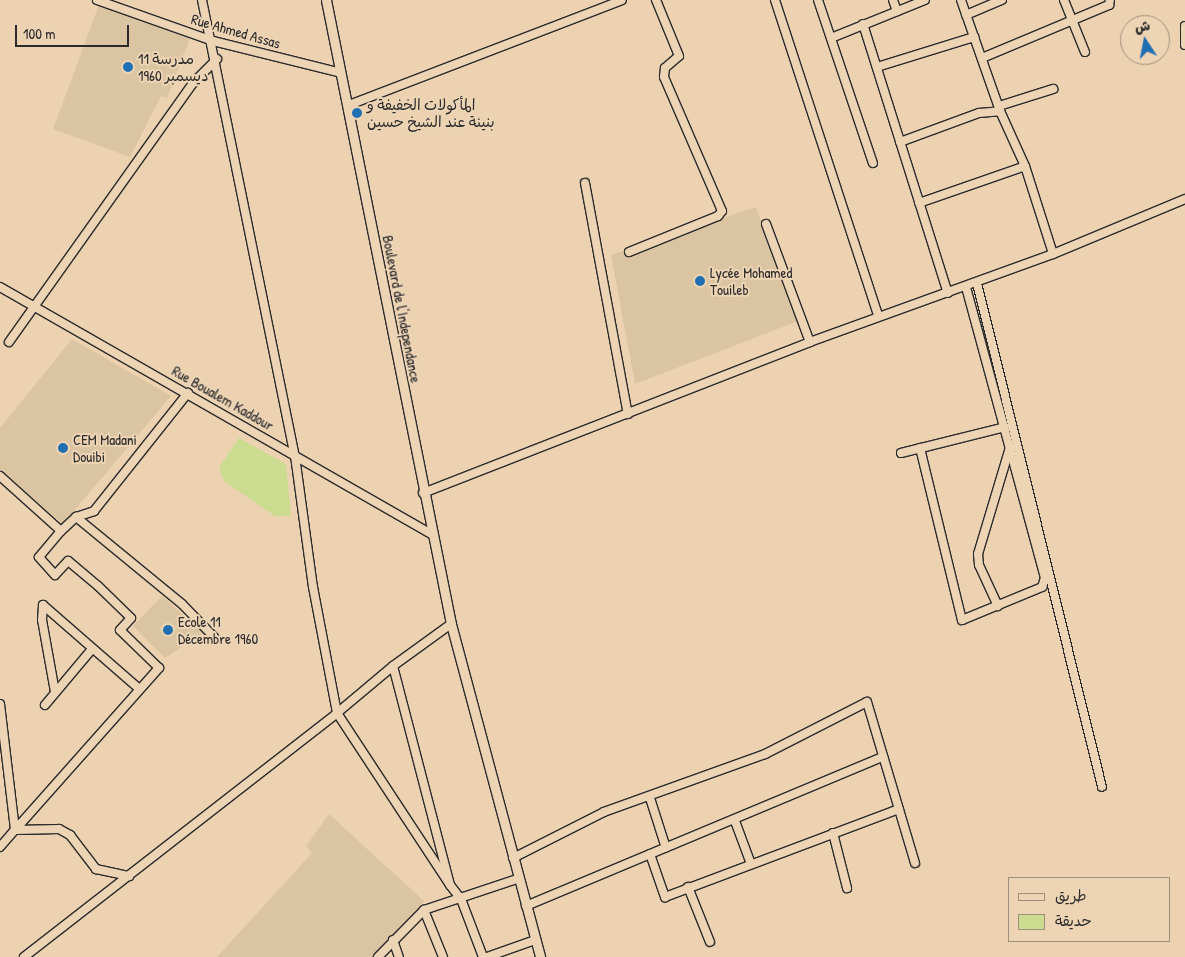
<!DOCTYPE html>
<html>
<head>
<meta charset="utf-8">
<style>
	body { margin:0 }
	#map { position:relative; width:1185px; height:957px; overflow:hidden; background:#ecd2b0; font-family:"Patrick Hand","Playpen Sans Arabic",sans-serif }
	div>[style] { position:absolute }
	.built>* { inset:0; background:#dbc4a1 }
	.green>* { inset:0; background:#cbdb8f }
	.roads { filter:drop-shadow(1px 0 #2b2b2b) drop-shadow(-1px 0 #2b2b2b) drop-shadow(0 1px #2b2b2b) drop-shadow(0 -1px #2b2b2b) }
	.minor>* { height:8px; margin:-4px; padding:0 4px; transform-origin:4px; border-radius:4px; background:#edd4b5 }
	.tertiary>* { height:9px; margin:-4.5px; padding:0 4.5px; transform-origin:4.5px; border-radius:4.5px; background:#edd4b5 }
	.dots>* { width:14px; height:14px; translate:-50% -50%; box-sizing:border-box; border:2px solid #edd4b5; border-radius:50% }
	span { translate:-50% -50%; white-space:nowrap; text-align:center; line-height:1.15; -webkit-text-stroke:4px #edd4b5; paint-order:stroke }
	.street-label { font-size:15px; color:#2b2b2b }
	.poi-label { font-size:15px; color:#2b2b2b }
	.left { translate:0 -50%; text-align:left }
	.legend { position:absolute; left:1008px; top:877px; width:162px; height:65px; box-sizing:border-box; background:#edd4b5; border:1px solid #9f907e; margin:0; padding:6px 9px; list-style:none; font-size:15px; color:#2b2b2b }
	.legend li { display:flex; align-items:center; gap:10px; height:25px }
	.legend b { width:25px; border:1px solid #9f907e }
	.north { position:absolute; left:1120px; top:15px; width:50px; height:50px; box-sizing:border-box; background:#edd4b5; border:1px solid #9f907e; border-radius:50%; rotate:349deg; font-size:14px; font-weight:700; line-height:20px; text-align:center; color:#2b2b2b }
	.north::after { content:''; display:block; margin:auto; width:18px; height:22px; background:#1f6fb2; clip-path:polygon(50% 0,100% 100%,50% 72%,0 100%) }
	.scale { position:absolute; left:15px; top:25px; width:114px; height:22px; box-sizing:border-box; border:2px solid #2b2b2b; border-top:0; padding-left:6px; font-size:15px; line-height:18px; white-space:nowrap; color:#2b2b2b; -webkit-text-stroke:4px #edd4b5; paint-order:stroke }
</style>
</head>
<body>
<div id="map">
	<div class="built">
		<div style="clip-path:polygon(99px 5px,190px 38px,167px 98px,161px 96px,130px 157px,53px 129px)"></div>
		<div style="clip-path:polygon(756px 207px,798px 321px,635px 384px,611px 255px)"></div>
		<div style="clip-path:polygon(72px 339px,171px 396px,63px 524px,0 469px,0 428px)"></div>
		<div style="clip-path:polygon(162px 596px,203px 633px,165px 658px,133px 626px)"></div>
		<div style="clip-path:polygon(329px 814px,424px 901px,373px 957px,217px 957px,312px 853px,306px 846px)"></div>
	</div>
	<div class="green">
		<div style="clip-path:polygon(239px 438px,286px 464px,291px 516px,275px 516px,224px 481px,219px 467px)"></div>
	</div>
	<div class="roads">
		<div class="minor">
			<div style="left:97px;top:0;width:123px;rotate:19.5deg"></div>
			<div style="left:213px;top:41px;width:132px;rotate:14deg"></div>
			<div style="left:202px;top:0;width:465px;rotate:78.5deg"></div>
			<div style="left:295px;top:456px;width:132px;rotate:82.2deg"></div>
			<div style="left:313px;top:587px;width:128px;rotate:79.2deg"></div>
			<div style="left:337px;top:713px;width:206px;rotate:56.7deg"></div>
			<div style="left:775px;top:0;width:332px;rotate:71.9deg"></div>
			<div style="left:818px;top:0;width:172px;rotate:71.4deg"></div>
			<div style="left:893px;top:0;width:12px;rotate:70deg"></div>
			<div style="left:961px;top:0;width:118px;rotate:70.6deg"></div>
			<div style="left:1000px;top:111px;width:60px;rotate:65.6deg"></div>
			<div style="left:1025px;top:166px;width:92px;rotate:72.3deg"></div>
			<div style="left:1064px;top:0;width:56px;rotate:68deg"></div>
			<div style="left:966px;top:15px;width:39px;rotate:-23deg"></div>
			<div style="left:863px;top:24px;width:282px;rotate:72.5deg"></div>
			<div style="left:1185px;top:26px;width:19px;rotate:90deg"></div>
			<div style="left:831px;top:38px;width:101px;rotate:-22deg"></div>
			<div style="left:982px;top:58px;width:138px;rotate:-22.7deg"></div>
			<div style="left:1109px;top:5px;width:5px;rotate:-79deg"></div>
			<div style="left:877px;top:67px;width:102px;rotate:-17.2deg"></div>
			<div style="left:349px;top:105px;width:292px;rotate:-21deg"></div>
			<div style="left:999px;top:106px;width:57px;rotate:-17.5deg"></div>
			<div style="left:900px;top:142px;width:84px;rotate:-20.2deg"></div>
			<div style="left:979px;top:113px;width:21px;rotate:-5deg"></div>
			<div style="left:585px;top:183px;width:235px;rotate:79.5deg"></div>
			<div style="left:919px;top:203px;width:112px;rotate:-19.2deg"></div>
			<div style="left:766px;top:224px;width:126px;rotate:69.6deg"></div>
			<div style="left:629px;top:252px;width:96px;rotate:-22deg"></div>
			<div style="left:718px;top:216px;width:6px;rotate:-51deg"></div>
			<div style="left:722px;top:211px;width:146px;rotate:-113.4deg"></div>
			<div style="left:664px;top:77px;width:9px;rotate:-84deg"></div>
			<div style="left:665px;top:68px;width:18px;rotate:-41deg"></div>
			<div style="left:679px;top:56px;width:61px;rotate:-112.3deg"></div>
			<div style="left:977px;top:283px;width:519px;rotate:76.07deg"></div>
			<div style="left:0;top:287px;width:498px;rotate:29.8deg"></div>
			<div style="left:9px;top:342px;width:318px;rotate:-54.6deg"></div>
			<div style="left:193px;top:83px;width:34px;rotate:-45deg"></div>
			<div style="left:920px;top:448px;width:177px;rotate:76.3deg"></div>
			<div style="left:962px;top:620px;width:87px;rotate:-22.4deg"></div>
			<div style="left:1042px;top:587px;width:9px;rotate:-72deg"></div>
			<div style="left:1045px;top:578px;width:302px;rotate:-105.2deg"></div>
			<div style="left:901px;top:453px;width:107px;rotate:-14deg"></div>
			<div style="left:0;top:476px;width:82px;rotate:42deg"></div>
			<div style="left:61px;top:531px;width:21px;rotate:-43deg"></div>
			<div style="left:76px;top:517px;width:19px;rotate:-18deg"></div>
			<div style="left:94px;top:511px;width:151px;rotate:-51.5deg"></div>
			<div style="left:423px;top:493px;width:415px;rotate:-21.3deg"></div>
			<div style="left:810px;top:342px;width:258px;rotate:-19.9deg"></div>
			<div style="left:1053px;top:254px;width:143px;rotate:-22.6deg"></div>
			<div style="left:76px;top:517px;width:137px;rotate:39.4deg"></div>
			<div style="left:182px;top:604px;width:47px;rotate:45.9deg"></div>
			<div style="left:998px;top:606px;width:45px;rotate:-114.9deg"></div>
			<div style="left:979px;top:565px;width:11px;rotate:-95deg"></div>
			<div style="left:978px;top:554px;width:112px;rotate:-73.3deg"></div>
			<div style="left:393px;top:666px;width:226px;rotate:75.4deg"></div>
			<div style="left:450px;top:885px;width:18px;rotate:52deg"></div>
			<div style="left:461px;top:899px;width:62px;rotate:69.2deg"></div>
			<div style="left:55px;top:692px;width:73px;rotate:-100.2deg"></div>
			<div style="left:42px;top:620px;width:15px;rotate:-86deg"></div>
			<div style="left:43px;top:605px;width:126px;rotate:41.1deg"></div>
			<div style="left:0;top:704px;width:127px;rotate:83.2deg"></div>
			<div style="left:45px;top:705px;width:73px;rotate:-50deg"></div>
			<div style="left:650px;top:798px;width:52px;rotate:72.3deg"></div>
			<div style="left:735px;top:821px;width:46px;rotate:69.6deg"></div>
			<div style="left:15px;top:830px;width:217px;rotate:-48.4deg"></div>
			<div style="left:159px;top:668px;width:54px;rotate:-135.7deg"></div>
			<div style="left:120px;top:630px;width:16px;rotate:-47deg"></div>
			<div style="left:131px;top:618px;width:46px;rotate:-135.9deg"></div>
			<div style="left:98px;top:586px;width:39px;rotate:-140deg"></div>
			<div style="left:68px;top:561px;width:19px;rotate:133deg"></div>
			<div style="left:55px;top:575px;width:24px;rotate:-132deg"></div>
			<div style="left:39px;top:557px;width:34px;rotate:-50deg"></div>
			<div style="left:833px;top:833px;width:57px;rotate:75.7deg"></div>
			<div style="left:0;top:847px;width:23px;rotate:-49deg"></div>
			<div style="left:15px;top:830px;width:44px;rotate:-1.3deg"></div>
			<div style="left:59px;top:829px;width:13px;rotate:29deg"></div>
			<div style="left:70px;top:835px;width:43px;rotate:52.6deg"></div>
			<div style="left:96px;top:869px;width:34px;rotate:12deg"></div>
			<div style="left:650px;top:854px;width:46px;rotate:70.8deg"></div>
			<div style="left:665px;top:897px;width:250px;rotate:-20.6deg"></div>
			<div style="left:513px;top:858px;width:102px;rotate:-26.8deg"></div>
			<div style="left:604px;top:812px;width:171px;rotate:-19.8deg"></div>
			<div style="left:765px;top:754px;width:114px;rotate:-27deg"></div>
			<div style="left:867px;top:702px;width:168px;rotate:73.4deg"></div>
			<div style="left:688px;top:887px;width:59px;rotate:68.2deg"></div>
			<div style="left:526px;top:906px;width:387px;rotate:-22.7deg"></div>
			<div style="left:424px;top:910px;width:51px;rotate:68deg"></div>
			<div style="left:393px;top:940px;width:18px;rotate:71deg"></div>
			<div style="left:24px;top:957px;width:397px;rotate:-37.9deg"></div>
			<div style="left:337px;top:713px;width:73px;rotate:-40deg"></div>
			<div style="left:393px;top:666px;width:72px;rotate:-35.9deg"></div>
			<div style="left:378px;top:957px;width:66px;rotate:-45.6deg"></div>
			<div style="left:424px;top:910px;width:98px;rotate:-18.4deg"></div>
			<div style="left:487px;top:957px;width:51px;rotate:-19.5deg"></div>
		</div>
		<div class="tertiary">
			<div style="left:326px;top:0;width:636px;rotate:78.67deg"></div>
			<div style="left:451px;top:624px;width:345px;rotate:75deg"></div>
		</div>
	</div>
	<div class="dots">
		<div style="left:128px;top:67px;background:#1f6fb2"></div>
		<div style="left:357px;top:113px;background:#1f6fb2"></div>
		<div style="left:700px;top:281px;background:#1f6fb2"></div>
		<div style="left:63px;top:448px;background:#1f6fb2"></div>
		<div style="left:168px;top:630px;background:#1f6fb2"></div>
	</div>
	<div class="street-label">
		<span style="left:236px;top:31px;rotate:16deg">Rue Ahmed Assas</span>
		<span style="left:402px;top:309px;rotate:79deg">Boulevard de l'Independance</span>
		<span style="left:223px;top:398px;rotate:30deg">Rue Boualem Kaddour</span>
	</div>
	<div class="poi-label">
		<span class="left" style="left:138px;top:67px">مدرسة 11<br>ديسمبر 1960</span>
		<span class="left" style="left:367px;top:113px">المأكولات الخفيفة و<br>بنينة عند الشيخ حسين</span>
		<span class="left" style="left:710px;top:281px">Lycée Mohamed<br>Touileb</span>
		<span class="left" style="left:73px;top:448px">CEM Madani<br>Douibi</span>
		<span class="left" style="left:178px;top:630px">Ecole 11<br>Décembre 1960</span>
	</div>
	<ul class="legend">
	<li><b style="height:6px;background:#edd4b5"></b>طريق</li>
	<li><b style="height:14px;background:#cbdb8f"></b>حديقة</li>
	</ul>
	<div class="north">ش</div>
	<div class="scale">100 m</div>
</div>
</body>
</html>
